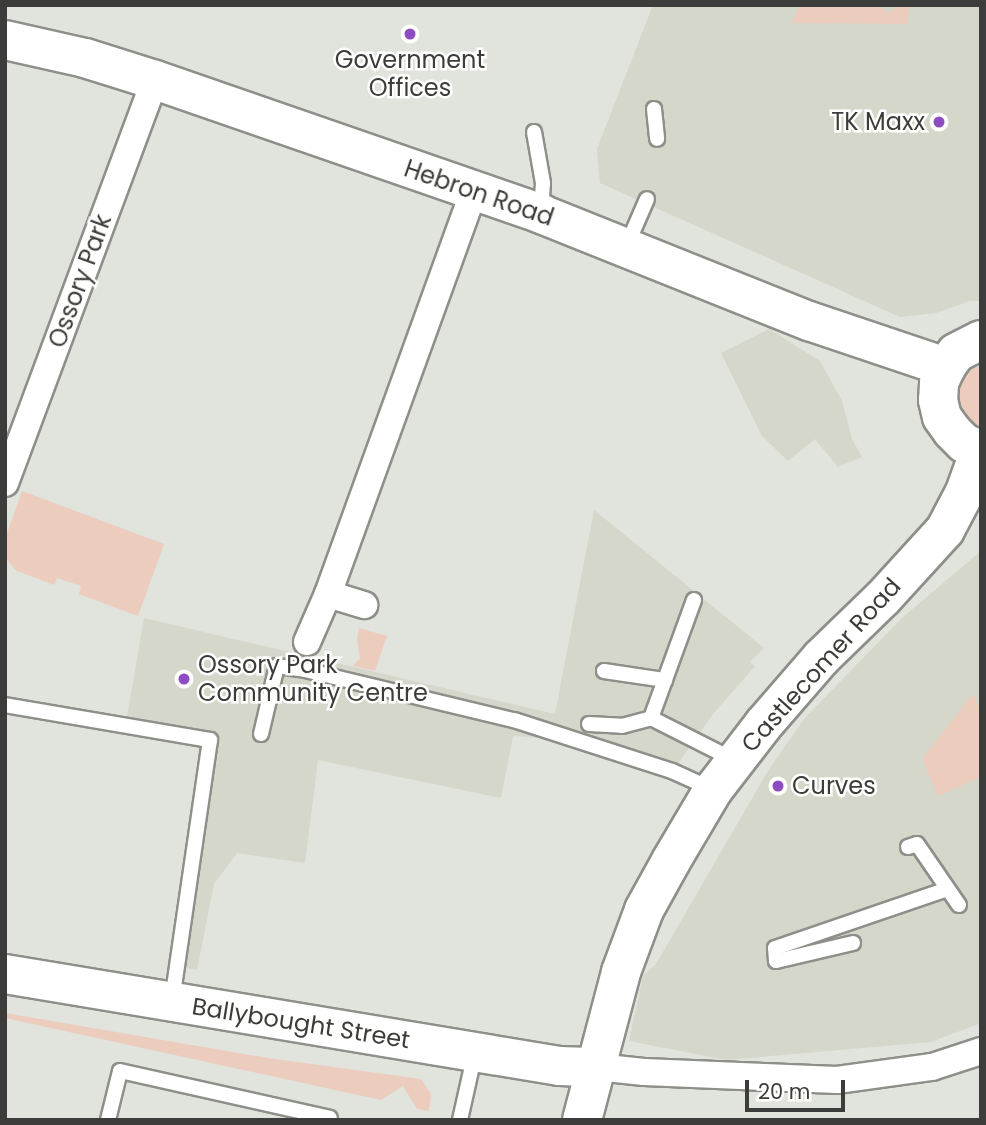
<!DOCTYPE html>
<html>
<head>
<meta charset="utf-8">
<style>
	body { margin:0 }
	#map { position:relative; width:986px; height:1125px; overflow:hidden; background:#e1e3dd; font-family:Poppins,sans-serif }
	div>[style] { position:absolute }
	.built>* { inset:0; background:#d4d7ca }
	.green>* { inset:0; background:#ecccbc }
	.roads { filter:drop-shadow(2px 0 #8d8f89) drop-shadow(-2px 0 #8d8f89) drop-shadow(0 2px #8d8f89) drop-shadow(0 -2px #8d8f89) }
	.lane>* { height:14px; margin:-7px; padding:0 7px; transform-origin:7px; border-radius:7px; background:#fff }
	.street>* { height:26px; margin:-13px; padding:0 13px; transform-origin:13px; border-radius:13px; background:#fff }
	.secondary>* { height:38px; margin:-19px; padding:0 19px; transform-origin:19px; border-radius:19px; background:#fff }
	.dots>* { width:19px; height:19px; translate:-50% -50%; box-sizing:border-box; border:4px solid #fffffe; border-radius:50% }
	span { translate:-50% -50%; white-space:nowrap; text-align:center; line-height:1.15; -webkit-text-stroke:5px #fffffe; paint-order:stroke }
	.poi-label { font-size:24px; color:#3c3d3b }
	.right { translate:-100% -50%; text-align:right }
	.left { translate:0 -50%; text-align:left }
	.street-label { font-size:24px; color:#3c3d3b }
	.frame { position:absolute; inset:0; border:7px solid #3c3d3b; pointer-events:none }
	.scale { position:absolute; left:745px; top:1080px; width:100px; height:32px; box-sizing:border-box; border:4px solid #3c3d3b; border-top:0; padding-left:9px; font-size:21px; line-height:24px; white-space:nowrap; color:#3c3d3b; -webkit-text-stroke:5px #fffffe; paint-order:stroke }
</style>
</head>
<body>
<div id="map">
	<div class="built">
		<div style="clip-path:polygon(653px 5px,981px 5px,981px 301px,969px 301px,936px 313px,900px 317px,600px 183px,597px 149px)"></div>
		<div style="clip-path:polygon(769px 329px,820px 361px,842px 401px,852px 439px,862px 457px,838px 467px,815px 439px,788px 461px,762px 436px,721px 353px)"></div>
		<div style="clip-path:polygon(594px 510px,764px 648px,750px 662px,755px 666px,713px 714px,670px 775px,555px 739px,513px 736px,501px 798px,318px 760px,305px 863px,237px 853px,214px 884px,197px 970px,183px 967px,215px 732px,127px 717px,144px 618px,555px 714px)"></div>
		<div style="clip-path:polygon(981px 551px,981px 1023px,931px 1042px,726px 1060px,629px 1041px,643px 976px,656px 964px,769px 769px,805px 718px,902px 618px)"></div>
	</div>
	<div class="green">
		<div style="clip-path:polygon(799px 5px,879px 5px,888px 13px,900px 5px,910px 5px,907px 24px,792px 23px)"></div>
		<div style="clip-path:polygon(981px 366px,981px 432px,960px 421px,954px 388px,967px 370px)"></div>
		<div style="clip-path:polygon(22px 491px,164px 544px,138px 616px,79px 594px,81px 586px,57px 578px,54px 585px,15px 570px,5px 557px,5px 539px)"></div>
		<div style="clip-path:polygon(359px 628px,387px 636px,375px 671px,353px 666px,360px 658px,357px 639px)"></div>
		<div style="clip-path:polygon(973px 694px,981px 712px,981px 777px,938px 796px,922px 759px)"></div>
		<div style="clip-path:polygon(5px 1013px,268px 1058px,421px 1079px,431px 1094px,429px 1111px,417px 1109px,403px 1086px,381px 1100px,5px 1018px)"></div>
	</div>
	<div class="roads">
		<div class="lane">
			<div style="left:654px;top:109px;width:30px;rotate:84deg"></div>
			<div style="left:534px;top:132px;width:52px;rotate:80deg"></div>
			<div style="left:543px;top:183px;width:28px;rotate:94deg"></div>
			<div style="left:627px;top:245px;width:50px;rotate:-66.5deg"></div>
			<div style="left:694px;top:600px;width:126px;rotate:110deg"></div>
			<div style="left:651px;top:718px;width:93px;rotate:26.8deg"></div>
			<div style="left:604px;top:671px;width:62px;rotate:8.4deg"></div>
			<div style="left:5px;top:705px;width:208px;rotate:9.7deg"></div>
			<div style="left:210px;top:740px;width:263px;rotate:98.3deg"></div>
			<div style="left:589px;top:724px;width:33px;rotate:3deg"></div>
			<div style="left:622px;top:726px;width:30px;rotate:-15deg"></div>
			<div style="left:261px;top:734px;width:70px;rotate:-76.8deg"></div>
			<div style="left:277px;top:666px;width:28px;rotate:8deg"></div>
			<div style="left:305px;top:670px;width:215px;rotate:13.5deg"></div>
			<div style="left:514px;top:720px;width:166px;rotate:17.9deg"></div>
			<div style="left:672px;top:771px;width:44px;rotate:24.2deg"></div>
			<div style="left:908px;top:847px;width:9px;rotate:-18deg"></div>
			<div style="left:917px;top:844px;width:74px;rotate:55.5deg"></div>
			<div style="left:853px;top:943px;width:79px;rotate:166.8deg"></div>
			<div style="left:776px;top:961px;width:13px;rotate:-94deg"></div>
			<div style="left:775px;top:948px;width:182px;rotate:-18.9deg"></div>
			<div style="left:108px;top:1120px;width:50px;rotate:-76.2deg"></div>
			<div style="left:120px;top:1071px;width:215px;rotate:12.6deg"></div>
			<div style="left:460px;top:1120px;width:69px;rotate:-77.4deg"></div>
		</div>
		<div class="street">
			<div style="left:5px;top:483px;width:430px;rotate:-69.6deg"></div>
			<div style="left:328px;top:594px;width:38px;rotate:17deg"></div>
			<div style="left:307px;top:642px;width:52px;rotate:-66.4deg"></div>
			<div style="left:328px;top:594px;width:429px;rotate:-70.1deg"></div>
			<div style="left:597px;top:1067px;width:47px;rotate:6.1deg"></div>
			<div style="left:644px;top:1072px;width:193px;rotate:2.4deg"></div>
			<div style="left:837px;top:1080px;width:96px;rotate:-7.8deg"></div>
			<div style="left:932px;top:1067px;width:52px;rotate:-18.1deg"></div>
		</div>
		<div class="secondary">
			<div style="left:5px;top:40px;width:82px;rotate:12.7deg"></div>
			<div style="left:85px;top:58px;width:73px;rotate:17.4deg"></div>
			<div style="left:155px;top:80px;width:409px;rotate:19.1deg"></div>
			<div style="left:541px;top:214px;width:289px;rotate:21.8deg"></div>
			<div style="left:809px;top:321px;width:145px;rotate:18.6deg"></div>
			<div style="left:981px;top:340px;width:28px;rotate:153deg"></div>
			<div style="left:956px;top:353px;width:17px;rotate:126deg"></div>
			<div style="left:946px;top:367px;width:17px;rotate:114deg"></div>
			<div style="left:939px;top:383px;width:17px;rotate:93deg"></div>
			<div style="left:938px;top:400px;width:17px;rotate:77deg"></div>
			<div style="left:942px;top:417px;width:17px;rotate:54deg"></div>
			<div style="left:952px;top:431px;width:17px;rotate:45deg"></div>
			<div style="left:964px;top:443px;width:18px;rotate:22deg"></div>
			<div style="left:5px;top:974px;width:562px;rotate:9.43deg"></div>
			<div style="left:559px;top:1066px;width:38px;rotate:2deg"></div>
			<div style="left:582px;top:1120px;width:153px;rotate:-75.2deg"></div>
			<div style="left:621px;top:972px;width:66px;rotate:-69.6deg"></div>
			<div style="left:644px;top:910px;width:56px;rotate:-61.1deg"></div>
			<div style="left:671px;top:861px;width:82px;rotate:-59.4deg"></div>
			<div style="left:713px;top:790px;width:82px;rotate:-52.4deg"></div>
			<div style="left:763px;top:725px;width:89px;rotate:-49.1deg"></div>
			<div style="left:821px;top:658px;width:86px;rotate:-44.1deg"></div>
			<div style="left:883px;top:598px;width:92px;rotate:-47.6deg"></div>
			<div style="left:945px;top:530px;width:43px;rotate:-62.2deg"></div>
			<div style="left:965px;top:492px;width:45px;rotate:-70.3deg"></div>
		</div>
	</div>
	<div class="dots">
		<div style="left:410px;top:34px;background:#8d4cc1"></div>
		<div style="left:939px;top:122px;background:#8d4cc1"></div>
		<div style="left:184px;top:679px;background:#8d4cc1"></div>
		<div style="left:778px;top:786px;background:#8d4cc1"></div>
	</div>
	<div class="poi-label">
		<span style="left:410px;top:74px">Government<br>Offices</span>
		<span class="right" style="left:925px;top:122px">TK Maxx</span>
		<span class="left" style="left:198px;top:679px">Ossory Park<br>Community Centre</span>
		<span class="left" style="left:792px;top:786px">Curves</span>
	</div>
	<div class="street-label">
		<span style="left:479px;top:193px;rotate:19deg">Hebron Road</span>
		<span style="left:80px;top:281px;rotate:-70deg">Ossory Park</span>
		<span style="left:821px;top:665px;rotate:-48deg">Castlecomer Road</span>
		<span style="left:301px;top:1023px;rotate:9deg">Ballybought Street</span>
	</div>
	<div class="frame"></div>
	<div class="scale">20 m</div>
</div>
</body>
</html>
